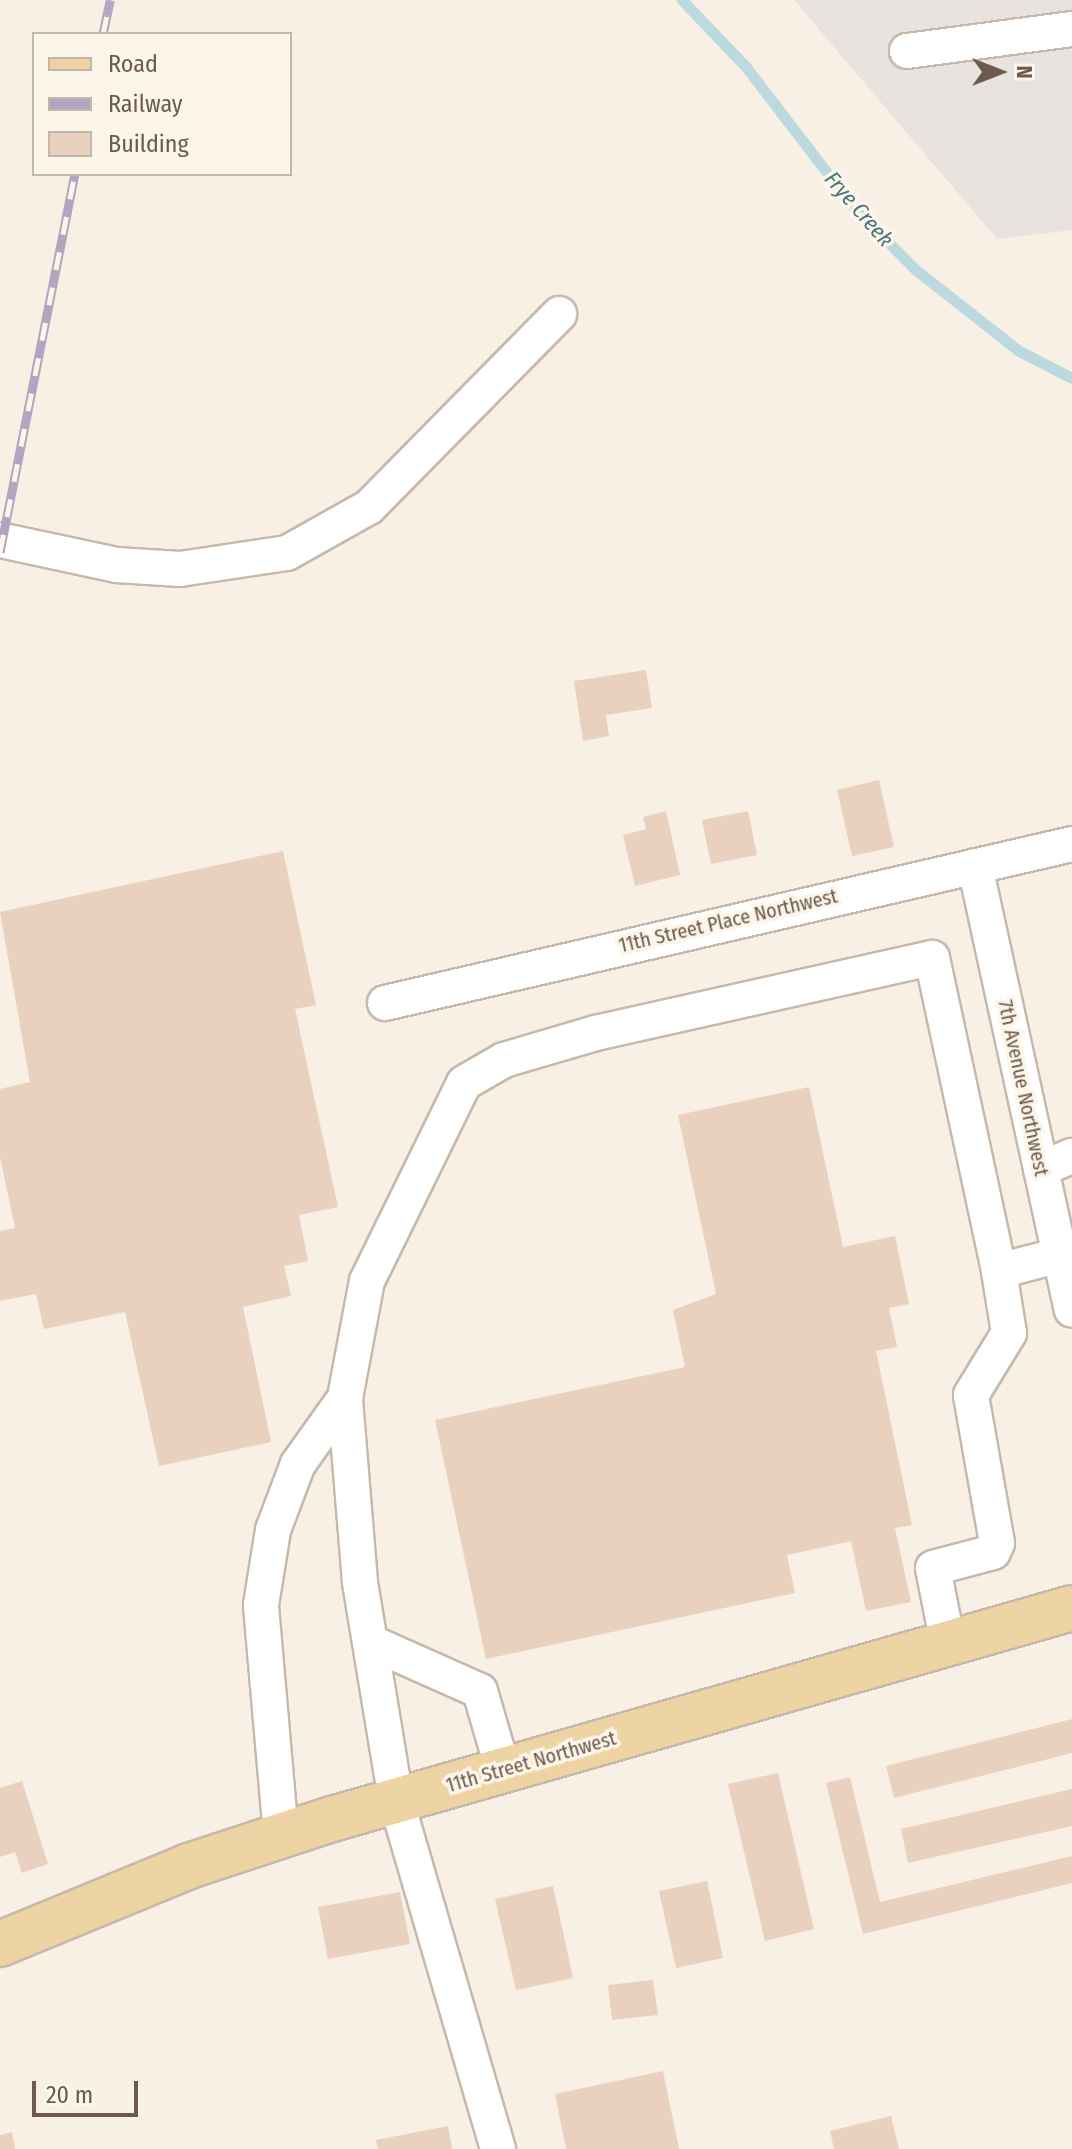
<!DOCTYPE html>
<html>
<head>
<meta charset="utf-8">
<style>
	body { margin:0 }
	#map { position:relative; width:1072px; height:2149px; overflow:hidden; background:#f8f0e4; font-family:"Fira Sans Condensed",sans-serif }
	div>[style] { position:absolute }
	.industrial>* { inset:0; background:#e8e3de }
	.stream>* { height:11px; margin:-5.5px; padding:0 5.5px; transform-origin:5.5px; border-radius:5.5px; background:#bbd9df }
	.building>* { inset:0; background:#ead0bf }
	.roads { filter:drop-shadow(2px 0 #c7b8ac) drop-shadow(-2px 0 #c7b8ac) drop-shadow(0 2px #c7b8ac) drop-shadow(0 -2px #c7b8ac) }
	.minor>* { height:34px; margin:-17px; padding:0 17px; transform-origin:17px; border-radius:17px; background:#fff }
	.major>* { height:44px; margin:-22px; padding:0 22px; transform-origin:22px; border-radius:22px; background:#eed3a5 }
	.rail>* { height:9px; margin-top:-4.5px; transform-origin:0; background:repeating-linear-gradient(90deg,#fcf5e9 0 18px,#b3a4c0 0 36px); box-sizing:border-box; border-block:2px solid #b3a4c0 }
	span { translate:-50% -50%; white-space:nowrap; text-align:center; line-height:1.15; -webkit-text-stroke:7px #fcf5e9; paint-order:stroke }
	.street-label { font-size:20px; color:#6d594d }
	.water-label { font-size:22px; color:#4b747d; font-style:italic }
	.legend { position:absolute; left:32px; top:32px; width:260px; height:144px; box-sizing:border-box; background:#fcf5e9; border:2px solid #c3b7ab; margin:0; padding:10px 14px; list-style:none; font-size:24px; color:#6d594d }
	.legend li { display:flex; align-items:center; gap:16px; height:40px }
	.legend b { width:40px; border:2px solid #c3b7ab }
	.north { position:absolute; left:960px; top:32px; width:80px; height:80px; -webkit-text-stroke:6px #fcf5e9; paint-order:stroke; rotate:90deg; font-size:22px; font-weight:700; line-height:32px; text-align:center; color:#6d594d }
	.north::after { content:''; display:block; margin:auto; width:28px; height:36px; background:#6d594d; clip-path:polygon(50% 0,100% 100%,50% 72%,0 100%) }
	.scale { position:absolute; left:32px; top:2081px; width:106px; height:36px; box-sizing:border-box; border:4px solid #6d594d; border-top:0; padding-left:10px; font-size:24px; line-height:28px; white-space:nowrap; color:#6d594d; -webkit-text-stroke:6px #fcf5e9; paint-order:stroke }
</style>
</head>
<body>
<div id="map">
	<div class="industrial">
		<div style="clip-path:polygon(794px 0,1072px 0,1072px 230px,997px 239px)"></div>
	</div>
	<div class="stream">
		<div style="left:682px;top:0;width:93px;rotate:46.3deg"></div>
		<div style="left:746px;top:67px;width:179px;rotate:52.5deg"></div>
		<div style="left:855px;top:209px;width:86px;rotate:45deg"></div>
		<div style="left:916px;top:270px;width:131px;rotate:38.2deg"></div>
		<div style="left:1019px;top:351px;width:59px;rotate:27deg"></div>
	</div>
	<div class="building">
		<div style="clip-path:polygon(646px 670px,652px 708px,606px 715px,609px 736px,583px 741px,574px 681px)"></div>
		<div style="clip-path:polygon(879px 780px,894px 847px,852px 856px,837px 790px)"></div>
		<div style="clip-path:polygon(666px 811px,680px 875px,635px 886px,623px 835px,646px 829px,643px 817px)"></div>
		<div style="clip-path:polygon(748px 811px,757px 855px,711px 864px,702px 820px)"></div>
		<div style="clip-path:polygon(283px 851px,316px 1005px,295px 1009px,338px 1207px,299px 1215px,308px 1261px,284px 1266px,291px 1296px,243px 1307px,271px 1442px,159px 1466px,125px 1312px,44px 1329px,36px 1294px,0 1301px,0 1231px,15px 1228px,0 1157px,0 1089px,30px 1082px,0 912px)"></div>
		<div style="clip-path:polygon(809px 1087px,843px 1247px,895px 1236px,909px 1304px,889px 1308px,897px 1347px,876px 1351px,912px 1525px,895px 1528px,911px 1602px,866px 1611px,851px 1541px,787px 1555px,795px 1593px,486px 1659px,435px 1420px,685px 1367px,673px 1310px,716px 1294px,678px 1115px)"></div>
		<div style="clip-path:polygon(1072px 1719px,1072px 1753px,894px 1798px,886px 1766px)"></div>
		<div style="clip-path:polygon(778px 1773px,814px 1929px,765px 1941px,728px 1784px)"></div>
		<div style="clip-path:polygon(850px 1777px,880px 1902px,1072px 1856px,1072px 1883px,863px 1934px,826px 1783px)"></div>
		<div style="clip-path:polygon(22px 1781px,48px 1864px,22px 1873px,15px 1852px,0 1857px,0 1788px)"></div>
		<div style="clip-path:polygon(1072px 1789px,1072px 1826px,908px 1863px,901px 1829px)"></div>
		<div style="clip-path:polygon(707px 1881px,723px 1958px,676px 1968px,659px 1891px)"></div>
		<div style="clip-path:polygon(553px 1886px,573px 1978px,516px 1990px,495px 1899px)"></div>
		<div style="clip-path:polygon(400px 1892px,410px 1944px,328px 1959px,318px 1907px)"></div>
		<div style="clip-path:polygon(653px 1980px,658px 2015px,612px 2020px,608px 1985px)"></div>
		<div style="clip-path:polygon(663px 2071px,679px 2149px,566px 2149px,555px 2094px)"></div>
		<div style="clip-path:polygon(891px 2116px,899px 2149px,834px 2149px,830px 2131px)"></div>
		<div style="clip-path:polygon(448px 2126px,452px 2149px,378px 2149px,376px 2140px)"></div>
		<div style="clip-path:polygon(12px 2132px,15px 2149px,0 2149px,0 2135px)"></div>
	</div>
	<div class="roads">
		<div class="minor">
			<div style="left:907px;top:51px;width:166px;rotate:-7.6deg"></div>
			<div style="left:0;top:540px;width:120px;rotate:12.1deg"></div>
			<div style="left:117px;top:565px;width:63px;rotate:3.6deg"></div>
			<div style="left:180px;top:569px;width:108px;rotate:-8.5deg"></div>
			<div style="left:287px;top:553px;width:94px;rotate:-29.3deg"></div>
			<div style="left:369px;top:507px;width:271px;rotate:-45.4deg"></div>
			<div style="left:975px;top:866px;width:454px;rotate:77.7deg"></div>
			<div style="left:385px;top:1003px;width:705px;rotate:-13.03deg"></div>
			<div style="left:1041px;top:1169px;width:34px;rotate:-23deg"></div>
			<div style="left:370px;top:1642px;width:120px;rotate:24deg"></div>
			<div style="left:480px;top:1691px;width:82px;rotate:73.8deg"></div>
			<div style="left:948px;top:1644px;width:77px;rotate:-101.2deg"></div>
			<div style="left:933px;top:1568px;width:62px;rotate:-14.9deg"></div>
			<div style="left:993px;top:1552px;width:10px;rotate:-66deg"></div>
			<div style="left:997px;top:1543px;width:150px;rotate:-100deg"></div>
			<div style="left:971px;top:1395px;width:73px;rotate:-58.5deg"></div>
			<div style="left:1009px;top:1333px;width:63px;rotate:-99.2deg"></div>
			<div style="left:281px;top:1835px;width:231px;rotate:-95deg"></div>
			<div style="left:261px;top:1605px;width:76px;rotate:-80.9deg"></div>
			<div style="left:273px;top:1530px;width:71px;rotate:-69.3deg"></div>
			<div style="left:298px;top:1464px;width:81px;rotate:-54.5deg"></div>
			<div style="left:498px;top:2149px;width:364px;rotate:-106.3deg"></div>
			<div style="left:396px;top:1800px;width:221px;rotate:-99.4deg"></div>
			<div style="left:360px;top:1582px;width:185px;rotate:-94.7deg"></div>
			<div style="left:345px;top:1398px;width:119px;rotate:-79.4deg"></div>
			<div style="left:367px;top:1281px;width:220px;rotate:-63.9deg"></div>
			<div style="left:464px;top:1083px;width:46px;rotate:-29.9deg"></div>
			<div style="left:504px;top:1060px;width:96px;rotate:-16.4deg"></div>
			<div style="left:596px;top:1033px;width:344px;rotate:-12.6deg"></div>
			<div style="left:932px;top:958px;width:320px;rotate:77.9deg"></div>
			<div style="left:999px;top:1271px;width:63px;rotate:-14.7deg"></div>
		</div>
		<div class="major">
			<div style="left:0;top:1944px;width:204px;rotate:-22.4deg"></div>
			<div style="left:189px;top:1866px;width:151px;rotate:-18.2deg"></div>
			<div style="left:332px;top:1819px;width:769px;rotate:-15.91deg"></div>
		</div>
	</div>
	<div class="rail">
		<div style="left:103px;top:34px;width:35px;rotate:-78deg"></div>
		<div style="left:0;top:552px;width:385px;rotate:-78.8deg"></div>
	</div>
	<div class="street-label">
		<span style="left:728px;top:921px;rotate:-13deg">11th Street Place Northwest</span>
		<span style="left:1023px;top:1088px;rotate:78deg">7th Avenue Northwest</span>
		<span style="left:531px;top:1762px;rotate:-16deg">11th Street Northwest</span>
	</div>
	<div class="water-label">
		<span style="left:859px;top:209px;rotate:49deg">Frye Creek</span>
	</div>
	<ul class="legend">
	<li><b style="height:10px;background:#eed3a5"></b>Road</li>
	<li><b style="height:10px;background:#b3a4c0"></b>Railway</li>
	<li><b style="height:22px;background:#ead0bf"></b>Building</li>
	</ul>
	<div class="north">N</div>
	<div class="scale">20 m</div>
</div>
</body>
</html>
